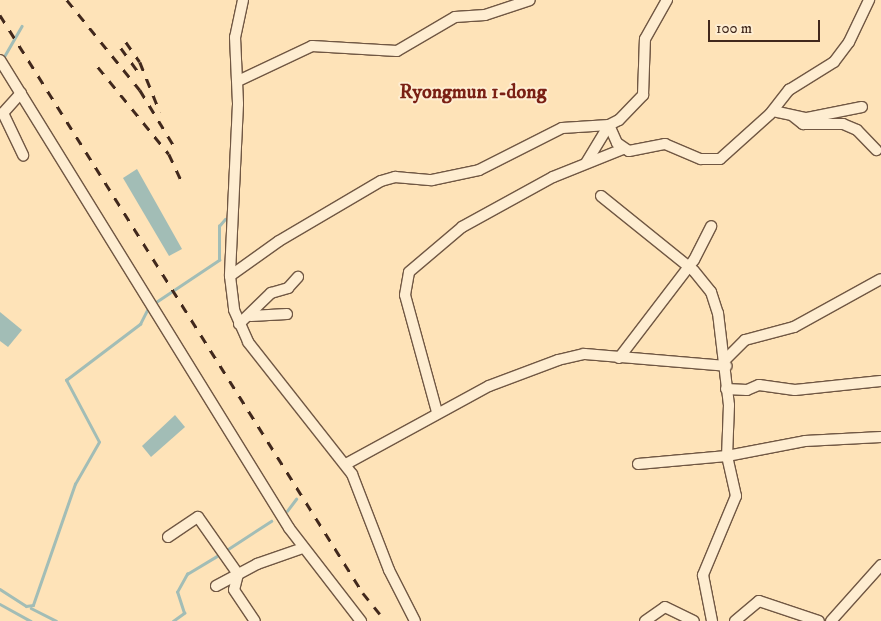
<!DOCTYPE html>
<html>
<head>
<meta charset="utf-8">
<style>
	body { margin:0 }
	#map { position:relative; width:881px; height:621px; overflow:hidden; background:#fee3b8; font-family:"IM FELL DW Pica",serif }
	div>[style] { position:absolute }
	.water>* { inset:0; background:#a2bdb6 }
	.stream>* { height:2.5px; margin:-1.25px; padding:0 1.25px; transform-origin:1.25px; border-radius:1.25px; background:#a2bdb6 }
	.roads { filter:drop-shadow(1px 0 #705743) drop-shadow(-1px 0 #705743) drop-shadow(0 1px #705743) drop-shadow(0 -1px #705743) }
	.minor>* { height:10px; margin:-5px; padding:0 5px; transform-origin:5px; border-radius:5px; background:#feedd1 }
	.rail>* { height:2.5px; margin-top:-1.25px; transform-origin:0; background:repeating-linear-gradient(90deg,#41281c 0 9px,transparent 0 18px) }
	span { translate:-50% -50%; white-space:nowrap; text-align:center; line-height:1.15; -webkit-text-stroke:4px #feedd1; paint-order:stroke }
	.quarter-label { font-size:20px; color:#7a1f14; font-weight:700 }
	.scale { position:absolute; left:708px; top:20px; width:112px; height:22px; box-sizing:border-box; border:2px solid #41281c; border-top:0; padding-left:6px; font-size:15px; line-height:18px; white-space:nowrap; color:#41281c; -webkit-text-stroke:4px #feedd1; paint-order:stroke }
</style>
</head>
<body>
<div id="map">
	<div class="water">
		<div style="clip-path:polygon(137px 169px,182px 249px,169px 256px,123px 178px)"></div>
		<div style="clip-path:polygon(0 312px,22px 330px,8px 347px,0 341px)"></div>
		<div style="clip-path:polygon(175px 415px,185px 427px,151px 457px,142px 446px)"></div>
	</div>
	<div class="stream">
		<div style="left:2px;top:60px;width:39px;rotate:-60deg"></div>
		<div style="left:156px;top:302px;width:76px;rotate:-33.7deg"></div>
		<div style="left:219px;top:260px;width:34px;rotate:-90deg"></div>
		<div style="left:219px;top:226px;width:9px;rotate:-49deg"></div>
		<div style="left:287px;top:511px;width:15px;rotate:-53deg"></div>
		<div style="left:225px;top:551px;width:55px;rotate:-33.1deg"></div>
		<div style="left:0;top:589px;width:31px;rotate:33deg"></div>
		<div style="left:26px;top:606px;width:7px;rotate:-8deg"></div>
		<div style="left:33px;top:605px;width:128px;rotate:-70.9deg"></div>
		<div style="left:75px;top:484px;width:48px;rotate:-60.3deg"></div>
		<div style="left:99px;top:442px;width:70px;rotate:-118deg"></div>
		<div style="left:66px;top:380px;width:93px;rotate:-37.1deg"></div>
		<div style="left:140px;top:324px;width:16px;rotate:-63deg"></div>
		<div style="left:0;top:604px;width:35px;rotate:29deg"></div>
		<div style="left:31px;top:608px;width:28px;rotate:27deg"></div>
		<div style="left:173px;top:621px;width:14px;rotate:-36deg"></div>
		<div style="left:184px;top:613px;width:22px;rotate:-108deg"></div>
		<div style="left:177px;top:592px;width:21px;rotate:-61deg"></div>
		<div style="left:187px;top:574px;width:39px;rotate:-31deg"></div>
	</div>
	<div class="roads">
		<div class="minor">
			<div style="left:243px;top:0;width:38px;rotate:102deg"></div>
			<div style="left:235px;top:37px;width:67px;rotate:87.4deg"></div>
			<div style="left:238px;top:104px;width:172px;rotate:92.7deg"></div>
			<div style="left:230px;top:276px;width:34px;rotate:83deg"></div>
			<div style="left:234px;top:310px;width:35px;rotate:66deg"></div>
			<div style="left:248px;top:342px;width:168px;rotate:51.8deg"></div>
			<div style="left:352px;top:474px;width:103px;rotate:68.9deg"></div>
			<div style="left:389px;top:570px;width:57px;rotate:63deg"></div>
			<div style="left:0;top:60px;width:550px;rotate:58.3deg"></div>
			<div style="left:289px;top:528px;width:118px;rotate:52.3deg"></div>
			<div style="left:238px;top:81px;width:82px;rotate:-25.3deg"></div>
			<div style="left:312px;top:46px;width:85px;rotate:3.4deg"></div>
			<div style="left:397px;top:51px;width:67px;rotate:-30.4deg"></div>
			<div style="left:455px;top:17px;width:30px;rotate:-4deg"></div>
			<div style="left:485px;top:15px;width:47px;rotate:-18.4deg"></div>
			<div style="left:21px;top:93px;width:27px;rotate:132deg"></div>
			<div style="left:3px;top:113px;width:47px;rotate:64.5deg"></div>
			<div style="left:773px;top:111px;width:35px;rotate:12deg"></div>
			<div style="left:807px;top:118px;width:56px;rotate:-11.3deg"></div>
			<div style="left:793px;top:116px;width:13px;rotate:39deg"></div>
			<div style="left:803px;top:124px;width:40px"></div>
			<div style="left:843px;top:124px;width:15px;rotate:23deg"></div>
			<div style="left:857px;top:130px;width:28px;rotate:46deg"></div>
			<div style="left:609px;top:125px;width:20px;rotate:66deg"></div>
			<div style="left:617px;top:143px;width:14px;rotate:34deg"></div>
			<div style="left:629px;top:151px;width:37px;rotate:-11deg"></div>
			<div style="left:665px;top:144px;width:39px;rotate:23deg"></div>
			<div style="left:701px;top:159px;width:19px"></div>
			<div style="left:720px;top:159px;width:67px;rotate:-42deg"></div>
			<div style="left:770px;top:114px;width:31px;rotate:-52deg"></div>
			<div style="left:789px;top:90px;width:53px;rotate:-31.9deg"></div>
			<div style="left:834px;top:62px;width:25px;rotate:-53deg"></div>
			<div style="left:849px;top:42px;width:47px;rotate:-64.5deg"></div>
			<div style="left:586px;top:163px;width:44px;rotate:-58.8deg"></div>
			<div style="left:601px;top:196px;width:119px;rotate:38.9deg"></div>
			<div style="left:694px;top:271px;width:27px;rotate:51deg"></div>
			<div style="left:711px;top:292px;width:22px;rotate:72deg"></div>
			<div style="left:718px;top:313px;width:93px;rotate:83.2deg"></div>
			<div style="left:729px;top:405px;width:51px;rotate:92.2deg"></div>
			<div style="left:727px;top:456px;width:41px;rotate:77.3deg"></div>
			<div style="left:736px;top:496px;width:86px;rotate:112.7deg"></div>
			<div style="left:703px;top:575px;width:47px;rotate:78.9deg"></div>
			<div style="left:230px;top:276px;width:60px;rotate:-35.5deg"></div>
			<div style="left:279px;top:241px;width:118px;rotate:-30.5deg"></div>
			<div style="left:381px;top:181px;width:15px;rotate:-16deg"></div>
			<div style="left:395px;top:177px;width:37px;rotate:5deg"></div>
			<div style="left:432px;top:180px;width:48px;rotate:-12deg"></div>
			<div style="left:479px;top:170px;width:93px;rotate:-26.8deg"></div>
			<div style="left:562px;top:128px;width:47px;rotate:-3.7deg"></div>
			<div style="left:609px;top:125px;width:11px;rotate:-27deg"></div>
			<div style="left:619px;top:120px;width:35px;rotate:-46deg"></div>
			<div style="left:643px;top:95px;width:56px;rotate:-88deg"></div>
			<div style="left:645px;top:39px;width:45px;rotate:-60.6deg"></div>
			<div style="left:251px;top:316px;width:36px;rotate:-3deg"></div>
			<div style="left:239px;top:324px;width:45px;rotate:-44.1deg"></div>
			<div style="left:271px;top:293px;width:18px;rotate:-16deg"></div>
			<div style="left:288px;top:288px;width:15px;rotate:-48deg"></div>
			<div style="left:619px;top:358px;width:123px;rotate:-52.6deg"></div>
			<div style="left:694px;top:260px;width:38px;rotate:-63deg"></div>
			<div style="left:726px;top:359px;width:27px;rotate:-45deg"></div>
			<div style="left:745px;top:340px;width:51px;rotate:-14.9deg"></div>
			<div style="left:794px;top:327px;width:99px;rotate:-28.9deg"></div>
			<div style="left:726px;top:389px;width:21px;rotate:3deg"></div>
			<div style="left:747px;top:390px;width:13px;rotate:-23deg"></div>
			<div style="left:759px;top:385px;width:36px;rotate:8deg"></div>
			<div style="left:795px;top:390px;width:86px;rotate:-6deg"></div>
			<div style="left:437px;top:412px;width:121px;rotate:-105.3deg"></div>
			<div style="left:405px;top:295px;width:23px;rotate:-80deg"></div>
			<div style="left:409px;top:272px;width:70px;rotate:-40.3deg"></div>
			<div style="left:462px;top:227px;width:104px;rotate:-28.8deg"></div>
			<div style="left:553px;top:177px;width:75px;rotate:-21.8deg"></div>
			<div style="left:346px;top:464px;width:163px;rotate:-28.6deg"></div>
			<div style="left:489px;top:386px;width:74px;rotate:-20.6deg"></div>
			<div style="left:558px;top:360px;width:27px;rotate:-13deg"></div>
			<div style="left:584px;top:354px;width:143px;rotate:4.8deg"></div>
			<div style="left:638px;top:464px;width:89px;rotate:-5.1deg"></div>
			<div style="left:727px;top:456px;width:79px;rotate:-10.9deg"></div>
			<div style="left:805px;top:441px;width:76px;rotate:-3deg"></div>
			<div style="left:168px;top:537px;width:36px;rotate:-34deg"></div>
			<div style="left:198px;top:517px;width:70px;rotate:54.9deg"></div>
			<div style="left:238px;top:574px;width:16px;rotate:104deg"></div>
			<div style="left:234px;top:590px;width:37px;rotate:56deg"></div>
			<div style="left:216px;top:586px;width:47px;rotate:-28.2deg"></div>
			<div style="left:257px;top:564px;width:49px;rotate:-19.2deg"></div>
			<div style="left:645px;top:621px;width:24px;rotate:-35deg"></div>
			<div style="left:665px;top:607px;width:32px;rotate:26deg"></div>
			<div style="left:735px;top:621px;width:31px;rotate:-40deg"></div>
			<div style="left:759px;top:601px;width:63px;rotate:18.4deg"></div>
			<div style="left:831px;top:621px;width:75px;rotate:-48.2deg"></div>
		</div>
	</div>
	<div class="rail">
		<div style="left:67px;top:0;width:116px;rotate:51deg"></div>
		<div style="left:140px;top:90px;width:66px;rotate:58.7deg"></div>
		<div style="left:0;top:15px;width:683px;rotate:57.87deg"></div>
		<div style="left:363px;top:593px;width:36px;rotate:51deg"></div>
		<div style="left:126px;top:42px;width:24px;rotate:55deg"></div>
		<div style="left:140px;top:62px;width:54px;rotate:68.2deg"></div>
		<div style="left:121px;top:48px;width:32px;rotate:54deg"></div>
		<div style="left:98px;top:67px;width:112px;rotate:50.8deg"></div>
		<div style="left:169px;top:154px;width:35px;rotate:65deg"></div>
	</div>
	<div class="quarter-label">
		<span style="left:473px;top:92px">Ryongmun 1-dong</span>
	</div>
	<div class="scale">100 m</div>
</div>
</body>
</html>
